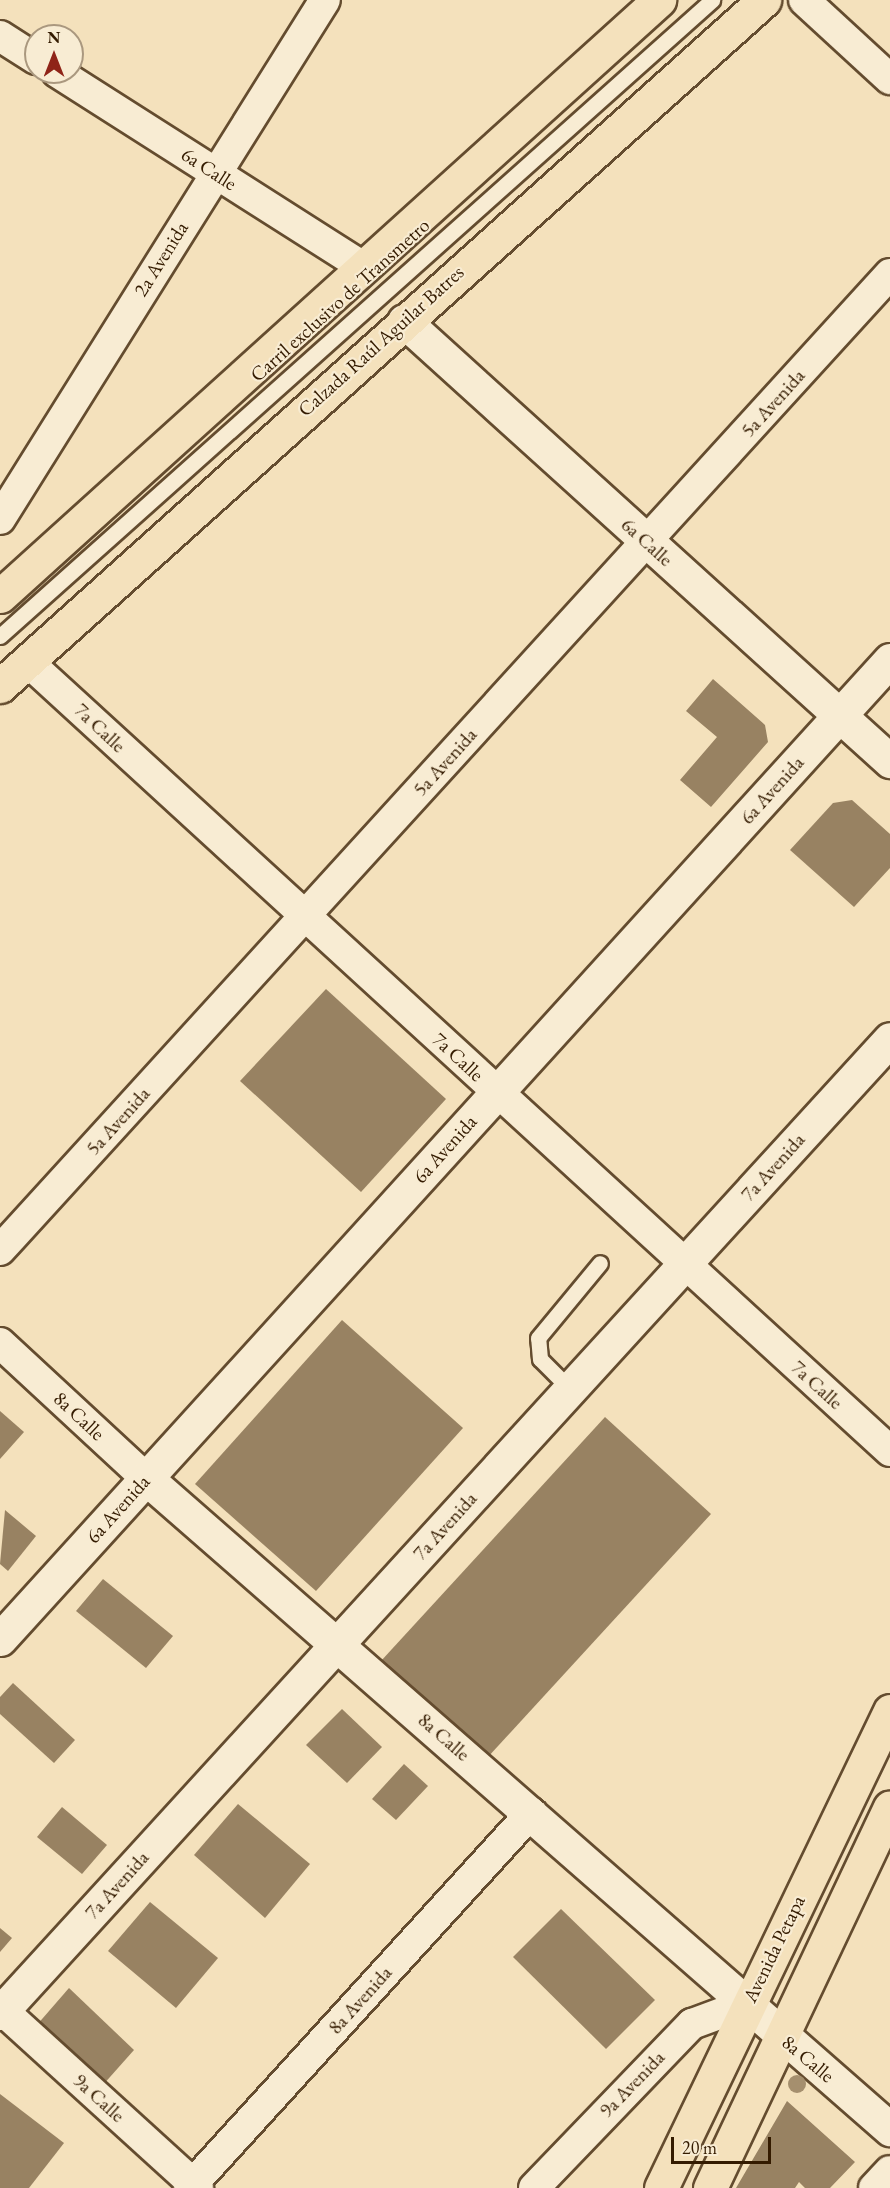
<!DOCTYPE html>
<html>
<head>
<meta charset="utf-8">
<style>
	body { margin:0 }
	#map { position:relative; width:890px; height:2188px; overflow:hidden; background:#f4e1bc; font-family:"EB Garamond",serif }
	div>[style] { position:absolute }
	.building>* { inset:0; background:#988262 }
	.roads { filter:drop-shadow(2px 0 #644c2f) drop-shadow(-2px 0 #644c2f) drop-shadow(0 2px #644c2f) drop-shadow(0 -2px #644c2f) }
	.lane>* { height:15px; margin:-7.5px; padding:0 7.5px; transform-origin:7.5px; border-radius:7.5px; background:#f8ecd3 }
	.street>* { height:30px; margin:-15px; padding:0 15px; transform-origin:15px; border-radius:15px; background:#f8ecd3 }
	.secondary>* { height:33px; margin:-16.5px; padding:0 16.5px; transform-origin:16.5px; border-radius:16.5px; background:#f8ecd3 }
	.primary>* { height:33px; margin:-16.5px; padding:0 16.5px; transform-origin:16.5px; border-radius:16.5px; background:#f4e1bc }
	.highway>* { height:33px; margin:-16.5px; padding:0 16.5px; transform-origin:16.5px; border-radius:16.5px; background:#f4e1bc }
	.trees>* { width:18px; height:18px; margin:-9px; border-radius:50%; background:#a58f6e }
	span { translate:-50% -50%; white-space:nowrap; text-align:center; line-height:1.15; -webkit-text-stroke:4.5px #f8ecd3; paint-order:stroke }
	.street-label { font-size:20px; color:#341b00 }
	.north { position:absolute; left:24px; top:24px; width:60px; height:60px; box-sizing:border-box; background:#f8ecd3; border:2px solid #aa987f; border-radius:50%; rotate:0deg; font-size:16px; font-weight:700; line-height:24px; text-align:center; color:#341b00 }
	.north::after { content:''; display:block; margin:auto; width:21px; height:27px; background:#8f2418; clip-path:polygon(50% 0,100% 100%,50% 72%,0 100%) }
	.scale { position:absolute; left:671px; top:2137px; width:100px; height:27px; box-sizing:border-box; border:3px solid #341b00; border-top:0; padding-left:8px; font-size:18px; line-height:21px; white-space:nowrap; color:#341b00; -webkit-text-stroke:4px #f8ecd3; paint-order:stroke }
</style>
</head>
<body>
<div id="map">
	<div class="building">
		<div style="clip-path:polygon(713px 679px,765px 725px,768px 742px,711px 807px,680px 780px,717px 737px,686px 711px)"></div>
		<div style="clip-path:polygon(852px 800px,890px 834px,890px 868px,854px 907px,790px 850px,833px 803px)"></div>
		<div style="clip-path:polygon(326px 989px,446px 1099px,361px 1192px,240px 1081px)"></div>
		<div style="clip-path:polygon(342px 1320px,463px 1428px,316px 1591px,195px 1484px)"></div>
		<div style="clip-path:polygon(0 1411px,24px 1432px,0 1459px)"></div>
		<div style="clip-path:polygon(605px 1417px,711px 1514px,487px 1758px,381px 1661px)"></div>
		<div style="clip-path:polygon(5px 1510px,36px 1536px,8px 1571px,0 1564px)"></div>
		<div style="clip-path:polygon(103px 1579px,173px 1636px,146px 1668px,76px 1611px)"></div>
		<div style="clip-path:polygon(13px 1683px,75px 1740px,54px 1763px,0 1714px,0 1697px)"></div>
		<div style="clip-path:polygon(342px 1709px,382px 1747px,347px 1783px,306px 1745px)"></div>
		<div style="clip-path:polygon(404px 1764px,428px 1786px,396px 1820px,372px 1799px)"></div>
		<div style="clip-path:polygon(238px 1804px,310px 1864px,265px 1918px,194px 1855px)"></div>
		<div style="clip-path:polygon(62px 1807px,107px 1845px,82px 1874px,37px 1837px)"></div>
		<div style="clip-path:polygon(150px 1902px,218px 1958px,176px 2008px,108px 1951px)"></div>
		<div style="clip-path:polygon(561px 1909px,655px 2000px,606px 2049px,513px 1957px)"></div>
		<div style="clip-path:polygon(0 1928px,12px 1938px,0 1952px)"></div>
		<div style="clip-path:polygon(69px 1988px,134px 2050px,102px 2086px,36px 2026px)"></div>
		<div style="clip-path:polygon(0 2094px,64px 2143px,29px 2188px,0 2188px)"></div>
		<div style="clip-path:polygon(787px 2101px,855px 2162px,830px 2188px,805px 2188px,799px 2182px,795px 2188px,736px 2188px)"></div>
	</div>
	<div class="roads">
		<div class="lane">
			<div style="left:0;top:636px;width:955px;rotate:-41.77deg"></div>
			<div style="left:570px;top:1389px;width:42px;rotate:-135deg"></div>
			<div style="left:540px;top:1359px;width:21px;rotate:-95deg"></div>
			<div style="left:538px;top:1338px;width:97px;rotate:-50.4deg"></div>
		</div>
		<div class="street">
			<div style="left:804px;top:0;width:117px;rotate:42.6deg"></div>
			<div style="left:0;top:36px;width:43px;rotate:32.6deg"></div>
			<div style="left:57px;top:72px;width:361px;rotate:32.5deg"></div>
			<div style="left:0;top:519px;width:612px;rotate:-57.95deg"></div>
			<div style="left:27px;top:661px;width:1170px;rotate:42.47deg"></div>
			<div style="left:0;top:1250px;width:1321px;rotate:-47.64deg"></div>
			<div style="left:0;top:1343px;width:199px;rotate:42.8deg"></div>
			<div style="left:0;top:2008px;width:268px;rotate:42.3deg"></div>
			<div style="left:189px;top:2188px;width:508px;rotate:-47.64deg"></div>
			<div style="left:534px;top:2188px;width:228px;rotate:-46.1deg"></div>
			<div style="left:692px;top:2024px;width:58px;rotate:-20.3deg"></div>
			<div style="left:874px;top:2188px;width:23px;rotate:-47deg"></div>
		</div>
		<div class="secondary">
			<div style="left:404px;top:321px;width:656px;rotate:42.16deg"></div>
			<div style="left:146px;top:1478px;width:989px;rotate:41.19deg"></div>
			<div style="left:0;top:1639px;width:1323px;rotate:-47.73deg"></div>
			<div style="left:0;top:2013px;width:1319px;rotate:-47.58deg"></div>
		</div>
		<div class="primary">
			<div style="left:661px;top:2188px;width:529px;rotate:-64.36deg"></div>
			<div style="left:710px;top:2188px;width:421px;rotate:-64.7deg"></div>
		</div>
		<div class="highway">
			<div style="left:0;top:596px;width:889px;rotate:-42.13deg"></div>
			<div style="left:0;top:686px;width:1027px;rotate:-41.92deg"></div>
		</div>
	</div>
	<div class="trees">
		<div style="left:797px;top:2084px"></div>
	</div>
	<div class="street-label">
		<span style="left:209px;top:169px;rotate:33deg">6a Calle</span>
		<span style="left:161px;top:259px;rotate:-58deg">2a Avenida</span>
		<span style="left:340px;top:300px;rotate:-42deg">Carril exclusivo de Transmetro</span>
		<span style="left:381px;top:341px;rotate:-42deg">Calzada Raúl Aguilar Batres</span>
		<span style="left:773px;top:403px;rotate:-48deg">5a Avenida</span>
		<span style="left:647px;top:542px;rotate:42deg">6a Calle</span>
		<span style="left:100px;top:728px;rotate:43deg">7a Calle</span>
		<span style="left:445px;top:762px;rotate:-48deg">5a Avenida</span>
		<span style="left:772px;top:790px;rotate:-48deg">6a Avenida</span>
		<span style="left:458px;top:1057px;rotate:43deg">7a Calle</span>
		<span style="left:118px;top:1121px;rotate:-48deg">5a Avenida</span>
		<span style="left:445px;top:1149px;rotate:-48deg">6a Avenida</span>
		<span style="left:773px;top:1167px;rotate:-48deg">7a Avenida</span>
		<span style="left:817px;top:1385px;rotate:42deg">7a Calle</span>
		<span style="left:79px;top:1416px;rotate:43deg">8a Calle</span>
		<span style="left:118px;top:1509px;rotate:-48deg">6a Avenida</span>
		<span style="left:445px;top:1526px;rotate:-48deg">7a Avenida</span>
		<span style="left:444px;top:1737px;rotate:41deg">8a Calle</span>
		<span style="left:117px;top:1885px;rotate:-48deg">7a Avenida</span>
		<span style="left:774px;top:1949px;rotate:-64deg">Avenida Petapa</span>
		<span style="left:360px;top:2000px;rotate:-48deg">8a Avenida</span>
		<span style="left:808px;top:2059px;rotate:40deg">8a Calle</span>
		<span style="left:632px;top:2084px;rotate:-46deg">9a Avenida</span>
		<span style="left:99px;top:2098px;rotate:42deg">9a Calle</span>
	</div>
	<div class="north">N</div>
	<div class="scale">20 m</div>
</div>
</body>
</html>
